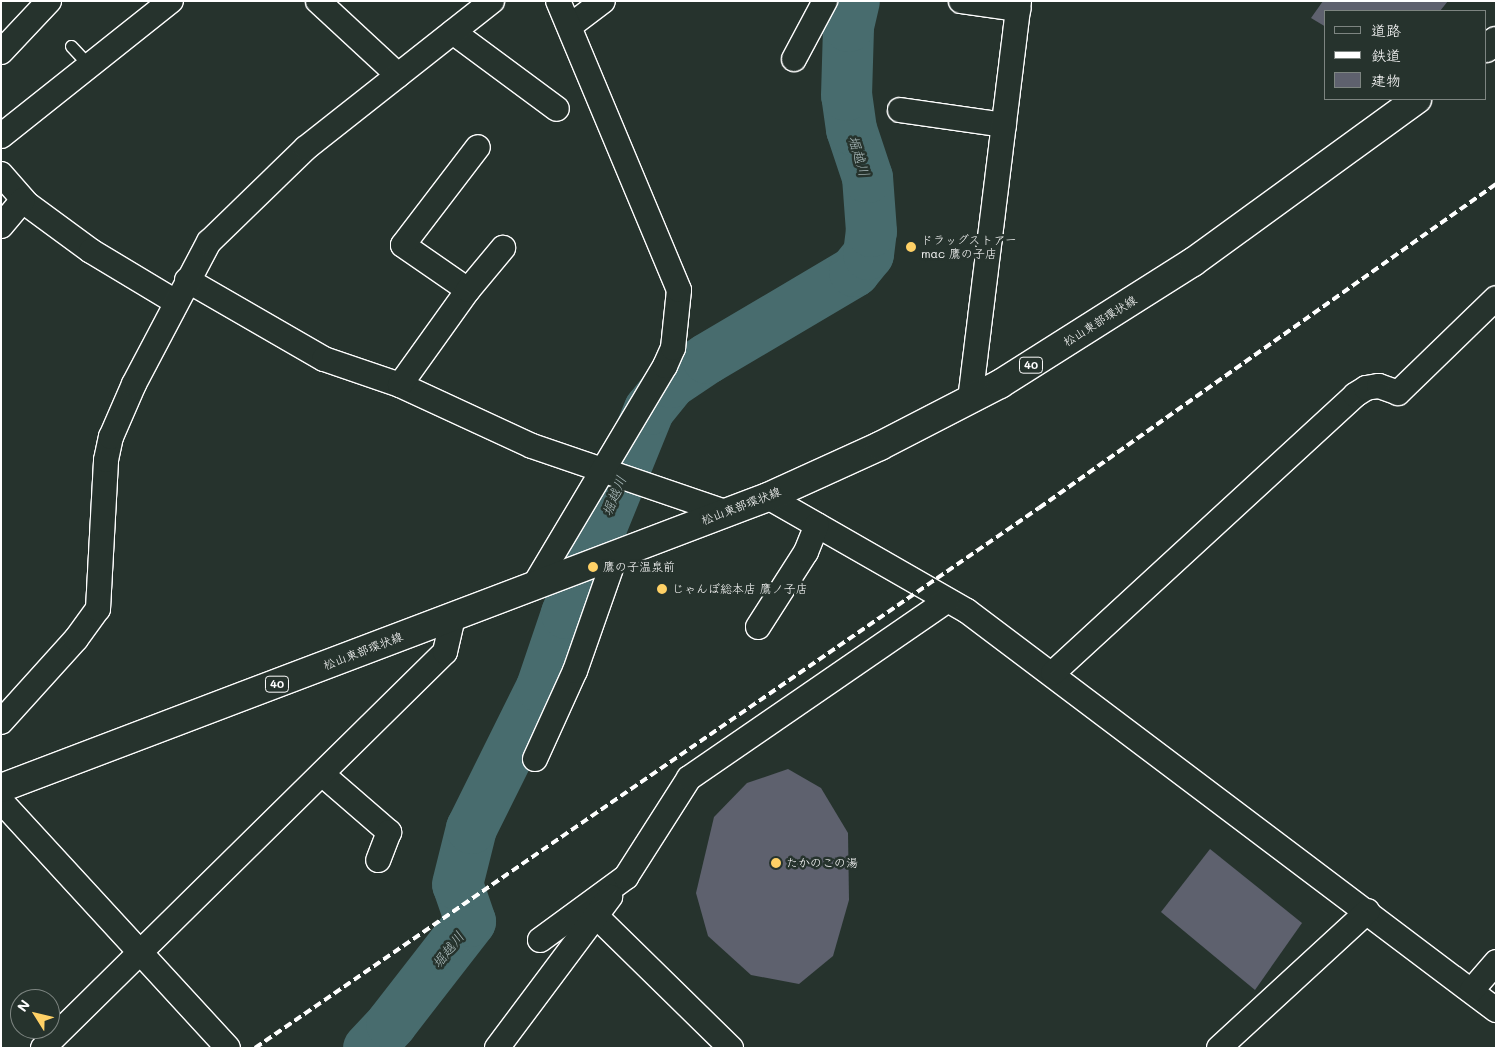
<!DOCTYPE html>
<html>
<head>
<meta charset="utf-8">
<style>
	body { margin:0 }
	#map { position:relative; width:1497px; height:1049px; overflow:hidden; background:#26332d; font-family:Mali,"Klee One",sans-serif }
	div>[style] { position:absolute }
	.river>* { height:51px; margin:-25.5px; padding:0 25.5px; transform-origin:25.5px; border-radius:25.5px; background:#486c6e }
	.building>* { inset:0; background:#5e616e }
	.roads { filter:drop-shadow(1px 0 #fff) drop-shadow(-1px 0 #fff) drop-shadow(0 1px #fff) drop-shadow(0 -1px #fff) }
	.service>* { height:11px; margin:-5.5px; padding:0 5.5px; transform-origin:5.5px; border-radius:5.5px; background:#26332d }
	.minor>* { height:24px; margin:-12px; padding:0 12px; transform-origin:12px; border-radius:12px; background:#26332d }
	.primary>* { height:28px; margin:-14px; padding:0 14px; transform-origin:14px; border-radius:14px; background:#26332d }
	.rail>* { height:4px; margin-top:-2px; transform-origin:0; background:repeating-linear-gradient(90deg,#fff 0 8px,transparent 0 12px) }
	.dots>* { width:14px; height:14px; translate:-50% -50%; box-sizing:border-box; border:2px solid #26332d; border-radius:50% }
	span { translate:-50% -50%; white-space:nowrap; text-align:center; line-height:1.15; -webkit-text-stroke:5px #26332d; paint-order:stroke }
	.shield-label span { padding:1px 4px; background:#26332d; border:1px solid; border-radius:4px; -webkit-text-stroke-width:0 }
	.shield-label { font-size:11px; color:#fff; font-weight:700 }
	.poi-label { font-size:12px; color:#fff }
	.left { translate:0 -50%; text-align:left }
	.street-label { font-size:12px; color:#fff }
	.water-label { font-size:14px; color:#adbdbe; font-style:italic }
	.frame { position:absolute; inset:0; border:2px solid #fff; pointer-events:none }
	.legend { position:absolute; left:1324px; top:10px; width:162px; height:90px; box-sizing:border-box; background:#26332d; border:1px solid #7d8581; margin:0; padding:6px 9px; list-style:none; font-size:15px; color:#fff }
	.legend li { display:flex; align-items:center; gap:10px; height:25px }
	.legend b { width:25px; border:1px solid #7d8581 }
	.north { position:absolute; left:10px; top:989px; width:50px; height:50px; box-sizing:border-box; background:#26332d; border:1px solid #7d8581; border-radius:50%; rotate:306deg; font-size:14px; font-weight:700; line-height:20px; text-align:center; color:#fff }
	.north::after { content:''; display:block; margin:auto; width:18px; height:22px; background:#ffd166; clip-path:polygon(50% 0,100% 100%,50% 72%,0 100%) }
</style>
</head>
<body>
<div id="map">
	<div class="river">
		<div style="left:368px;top:1048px;width:34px;rotate:-47deg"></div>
		<div style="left:391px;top:1023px;width:129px;rotate:-52.2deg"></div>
		<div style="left:470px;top:921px;width:39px;rotate:-109deg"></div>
		<div style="left:457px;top:884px;width:58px;rotate:-76deg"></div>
		<div style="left:471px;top:828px;width:157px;rotate:-63.6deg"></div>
		<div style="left:541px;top:687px;width:78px;rotate:-71.3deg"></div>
		<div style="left:566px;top:613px;width:220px;rotate:-67.9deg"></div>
		<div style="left:649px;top:409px;width:35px;rotate:-51deg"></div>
		<div style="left:671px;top:382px;width:43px;rotate:-33.7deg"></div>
		<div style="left:707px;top:358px;width:171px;rotate:-30.6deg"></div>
		<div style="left:854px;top:271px;width:22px;rotate:-51deg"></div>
		<div style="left:868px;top:254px;width:23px;rotate:-83deg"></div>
		<div style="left:871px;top:231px;width:54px;rotate:-94.2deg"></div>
		<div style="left:867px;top:177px;width:51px;rotate:-108.4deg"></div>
		<div style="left:851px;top:129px;width:34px;rotate:-98deg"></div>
		<div style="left:846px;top:95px;width:69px;rotate:-88.3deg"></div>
		<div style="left:848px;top:26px;width:26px;rotate:-77deg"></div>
	</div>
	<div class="building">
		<div style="clip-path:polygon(1323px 1px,1448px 1px,1440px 11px,1326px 11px,1326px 27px,1311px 18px)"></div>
		<div style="clip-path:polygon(788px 769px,821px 788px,848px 833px,849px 900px,833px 956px,799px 984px,751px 975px,708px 936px,696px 893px,714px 817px,747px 783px)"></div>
		<div style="clip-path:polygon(1210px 849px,1302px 923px,1255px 990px,1161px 912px)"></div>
	</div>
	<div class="roads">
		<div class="service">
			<div style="left:71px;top:46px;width:26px;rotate:47deg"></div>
		</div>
		<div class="minor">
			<div style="left:318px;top:1px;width:109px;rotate:42.8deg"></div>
			<div style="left:961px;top:1px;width:58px;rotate:8deg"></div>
			<div style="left:570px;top:26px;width:41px;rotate:-37.1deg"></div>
			<div style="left:453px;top:32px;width:129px;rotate:36.5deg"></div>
			<div style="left:1px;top:52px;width:70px;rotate:-46.7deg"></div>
			<div style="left:794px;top:59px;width:66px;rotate:-61.9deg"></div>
			<div style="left:900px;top:110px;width:105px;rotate:8.2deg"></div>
			<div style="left:1px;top:136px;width:217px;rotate:-38.5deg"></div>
			<div style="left:1px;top:174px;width:40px;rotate:49deg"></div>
			<div style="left:27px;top:204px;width:79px;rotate:36.3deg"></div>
			<div style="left:91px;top:251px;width:99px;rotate:31deg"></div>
			<div style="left:1px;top:226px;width:34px;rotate:-50deg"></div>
			<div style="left:187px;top:280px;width:158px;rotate:30deg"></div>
			<div style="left:324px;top:359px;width:80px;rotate:18.9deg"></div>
			<div style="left:400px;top:385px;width:145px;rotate:24.8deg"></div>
			<div style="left:532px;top:446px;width:204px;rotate:18.9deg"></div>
			<div style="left:468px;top:290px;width:79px;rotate:-145.3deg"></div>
			<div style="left:403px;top:245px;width:123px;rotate:-52.6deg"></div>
			<div style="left:400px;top:385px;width:117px;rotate:-54.4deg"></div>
			<div style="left:468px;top:290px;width:55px;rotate:-50.2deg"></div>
			<div style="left:970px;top:400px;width:402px;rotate:-83deg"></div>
			<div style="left:768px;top:497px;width:229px;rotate:29.8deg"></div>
			<div style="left:967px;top:611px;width:663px;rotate:37.03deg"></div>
			<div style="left:535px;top:584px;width:254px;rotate:-59.2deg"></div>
			<div style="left:665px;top:366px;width:20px;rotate:-66deg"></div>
			<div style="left:673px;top:348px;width:58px;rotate:-84.1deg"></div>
			<div style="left:679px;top:290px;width:313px;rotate:-112.7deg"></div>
			<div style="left:758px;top:627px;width:89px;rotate:-57.4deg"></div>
			<div style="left:806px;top:552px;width:29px;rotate:-68deg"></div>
			<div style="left:1053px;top:673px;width:410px;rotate:-42.6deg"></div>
			<div style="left:1355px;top:395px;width:13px;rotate:-32deg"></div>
			<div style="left:1366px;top:388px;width:13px;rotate:-9deg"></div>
			<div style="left:1379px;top:386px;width:20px;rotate:20deg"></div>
			<div style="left:1398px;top:393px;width:136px;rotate:-44.1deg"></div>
			<div style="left:1px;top:722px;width:112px;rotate:-47.9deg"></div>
			<div style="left:76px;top:639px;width:37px;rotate:-54deg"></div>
			<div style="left:98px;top:609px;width:149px;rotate:-86.9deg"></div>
			<div style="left:106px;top:460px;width:24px;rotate:-78deg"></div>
			<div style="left:111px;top:437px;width:58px;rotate:-66.5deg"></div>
			<div style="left:134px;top:384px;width:161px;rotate:-62.2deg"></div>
			<div style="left:209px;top:242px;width:135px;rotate:-44.1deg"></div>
			<div style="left:306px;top:148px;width:237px;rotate:-38.3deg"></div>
			<div style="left:535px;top:759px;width:97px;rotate:-65.6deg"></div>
			<div style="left:575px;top:671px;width:124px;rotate:-70.7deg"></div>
			<div style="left:322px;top:774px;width:89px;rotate:40.9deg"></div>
			<div style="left:389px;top:832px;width:30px;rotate:111deg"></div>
			<div style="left:1px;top:801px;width:335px;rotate:47.4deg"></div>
			<div style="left:596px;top:916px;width:189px;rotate:44.4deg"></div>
			<div style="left:540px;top:940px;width:107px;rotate:-36.2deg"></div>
			<div style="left:626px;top:877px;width:117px;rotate:-57.5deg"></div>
			<div style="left:689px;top:778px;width:313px;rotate:-34.5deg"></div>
			<div style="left:1472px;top:990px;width:37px;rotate:-49deg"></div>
			<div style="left:43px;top:1048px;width:564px;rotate:-44.57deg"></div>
			<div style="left:445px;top:652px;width:36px;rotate:-77deg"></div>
			<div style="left:497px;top:1048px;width:189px;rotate:-53.2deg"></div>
			<div style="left:1219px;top:1048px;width:202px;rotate:-42.6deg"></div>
		</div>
		<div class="primary">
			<div style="left:1486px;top:48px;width:12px;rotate:-35deg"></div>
			<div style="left:1px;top:788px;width:820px;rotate:-20.78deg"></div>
			<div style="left:768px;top:497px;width:123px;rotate:-24.5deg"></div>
			<div style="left:880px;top:446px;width:135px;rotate:-27.3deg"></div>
			<div style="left:1000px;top:384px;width:228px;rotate:-32.3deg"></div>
			<div style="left:1193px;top:262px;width:277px;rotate:-36deg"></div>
		</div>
	</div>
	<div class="rail">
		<div style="left:255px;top:1048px;width:952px;rotate:-34.56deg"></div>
		<div style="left:1039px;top:508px;width:560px;rotate:-35.34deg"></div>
	</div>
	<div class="dots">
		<div style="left:911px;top:247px;background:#ffd166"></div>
		<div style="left:593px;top:567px;background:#ffd166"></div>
		<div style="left:662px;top:589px;background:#ffd166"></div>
		<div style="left:776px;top:863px;background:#ffd166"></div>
	</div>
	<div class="shield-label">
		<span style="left:1031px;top:365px">40</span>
		<span style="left:277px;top:684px">40</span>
	</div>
	<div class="poi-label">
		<span class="left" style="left:921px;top:247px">ドラッグストアー<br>mac 鷹の子店</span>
		<span class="left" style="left:603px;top:567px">鷹の子温泉前</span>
		<span class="left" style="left:672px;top:589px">じゃんぼ総本店 鷹ノ子店</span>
		<span class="left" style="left:786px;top:863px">たかのこの湯</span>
	</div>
	<div class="street-label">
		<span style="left:1100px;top:321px;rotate:-32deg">松山東部環状線</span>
		<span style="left:741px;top:506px;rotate:-21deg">松山東部環状線</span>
		<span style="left:363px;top:651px;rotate:-21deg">松山東部環状線</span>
	</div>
	<div class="water-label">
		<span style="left:859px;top:156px;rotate:73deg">堀越川</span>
		<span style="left:614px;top:496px;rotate:-68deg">堀越川</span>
		<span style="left:448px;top:950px;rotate:-52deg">堀越川</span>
	</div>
	<div class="frame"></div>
	<ul class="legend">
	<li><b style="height:6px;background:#26332d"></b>道路</li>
	<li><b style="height:6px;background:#fff"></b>鉄道</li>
	<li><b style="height:14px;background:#5e616e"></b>建物</li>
	</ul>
	<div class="north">N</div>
</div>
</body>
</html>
